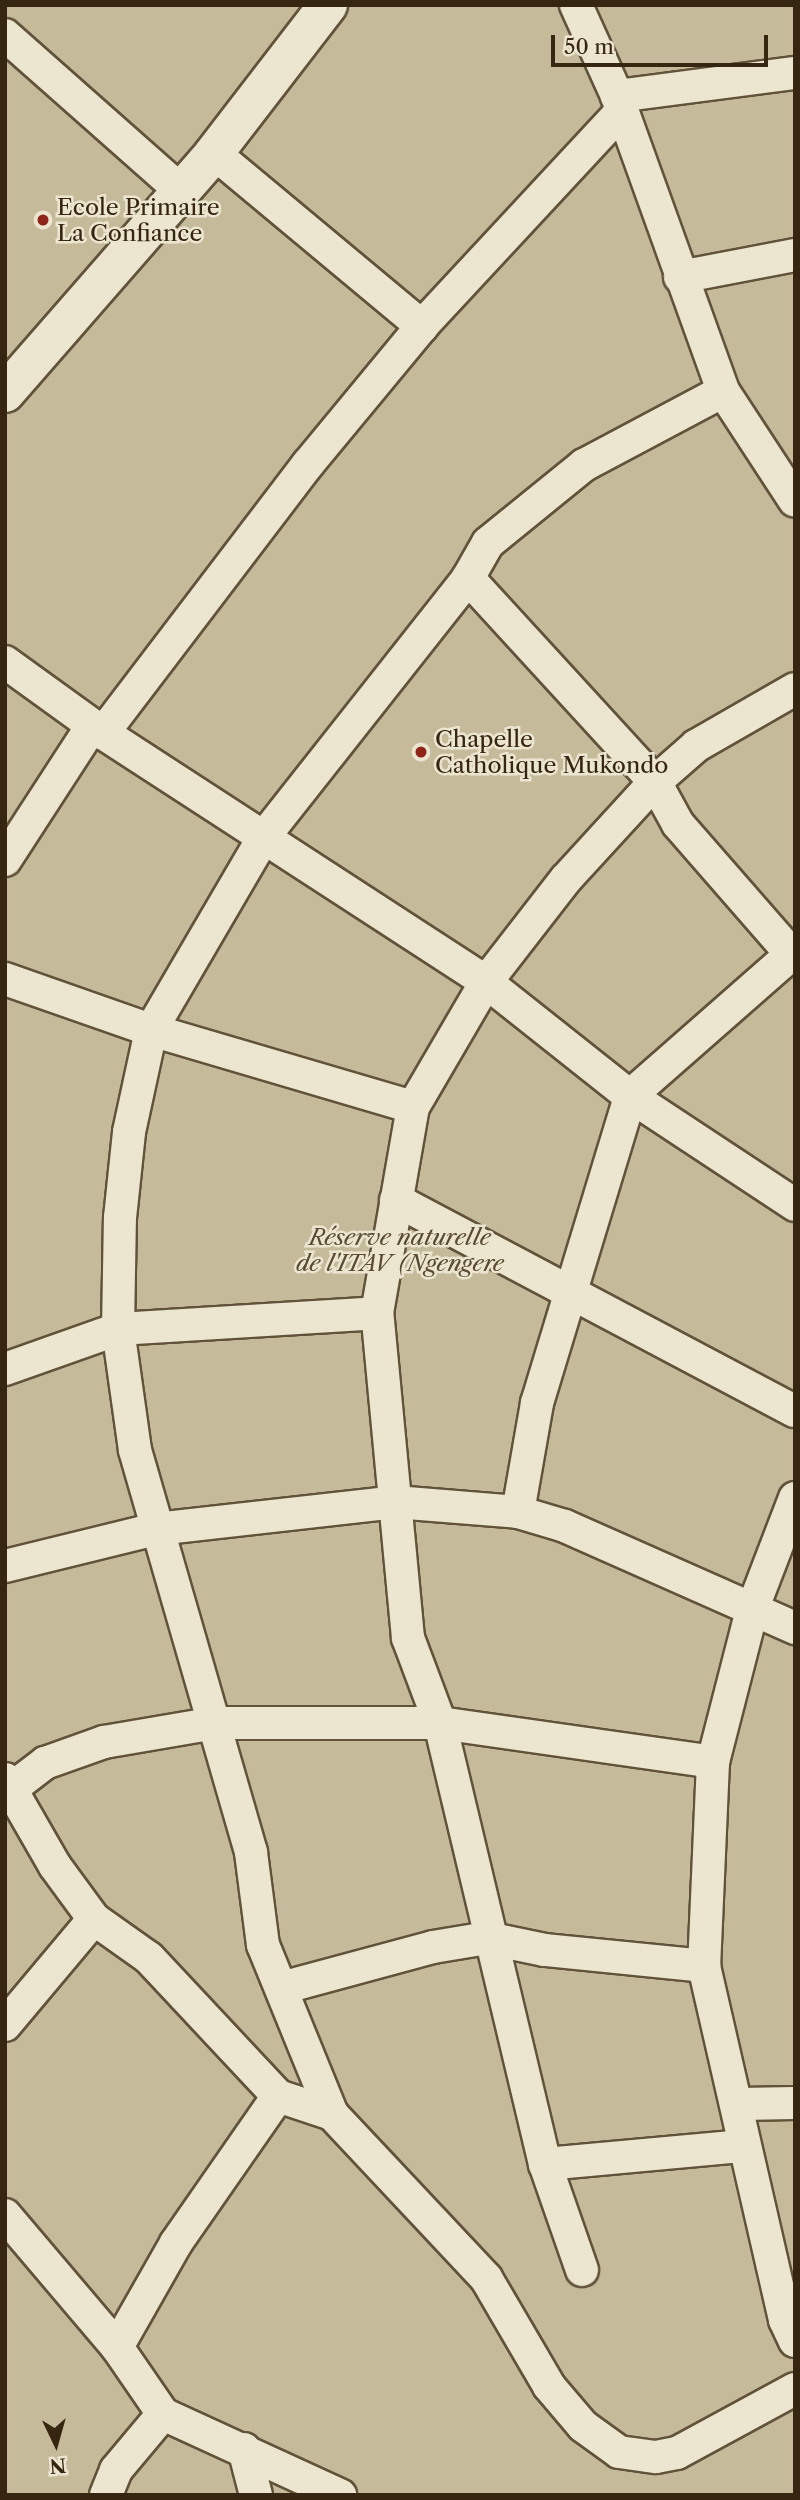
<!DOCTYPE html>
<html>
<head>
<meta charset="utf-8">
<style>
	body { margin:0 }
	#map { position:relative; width:800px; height:2500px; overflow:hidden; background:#e2d8b6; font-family:"Libre Caslon Text",serif }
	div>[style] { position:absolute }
	.green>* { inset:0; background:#c5ba9a }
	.roads { filter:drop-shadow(2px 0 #61523a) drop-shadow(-2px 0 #61523a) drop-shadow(0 2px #61523a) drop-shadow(0 -2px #61523a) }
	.minor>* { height:32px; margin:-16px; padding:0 16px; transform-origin:16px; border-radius:16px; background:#ece6d0 }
	.tertiary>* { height:38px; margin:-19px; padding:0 19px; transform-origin:19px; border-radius:19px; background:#ece6d0 }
	.dots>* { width:19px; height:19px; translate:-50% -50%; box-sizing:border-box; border:4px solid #ece6d0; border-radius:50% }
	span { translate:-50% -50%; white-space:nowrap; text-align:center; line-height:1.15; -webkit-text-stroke:5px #ece6d0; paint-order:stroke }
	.poi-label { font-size:23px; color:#362510 }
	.left { translate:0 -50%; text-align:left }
	.park-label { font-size:23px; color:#5a4a32; font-style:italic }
	.frame { position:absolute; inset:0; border:7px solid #362510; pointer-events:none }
	.north { position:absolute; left:21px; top:2409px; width:70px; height:70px; -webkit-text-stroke:5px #ece6d0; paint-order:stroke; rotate:175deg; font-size:19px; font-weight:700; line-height:28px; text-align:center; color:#362510 }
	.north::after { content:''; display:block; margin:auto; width:24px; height:32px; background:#362510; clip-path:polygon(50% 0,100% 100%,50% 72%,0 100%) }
	.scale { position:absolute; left:551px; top:35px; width:217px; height:32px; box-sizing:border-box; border:4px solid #362510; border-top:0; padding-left:9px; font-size:21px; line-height:24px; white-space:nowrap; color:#362510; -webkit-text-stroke:5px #ece6d0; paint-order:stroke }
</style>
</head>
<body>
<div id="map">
	<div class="green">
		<div style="clip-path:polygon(5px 5px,795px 5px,795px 2495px,5px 2495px)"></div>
	</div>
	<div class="roads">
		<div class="minor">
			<div style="left:576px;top:5px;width:100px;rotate:65.7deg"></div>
			<div style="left:617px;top:96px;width:313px;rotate:70.2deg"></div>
			<div style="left:723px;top:391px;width:131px;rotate:56.8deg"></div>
			<div style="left:5px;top:35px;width:234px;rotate:41.5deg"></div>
			<div style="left:617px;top:96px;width:179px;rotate:-7.4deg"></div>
			<div style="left:214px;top:153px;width:271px;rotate:39.8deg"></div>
			<div style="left:680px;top:277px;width:117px;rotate:-10.8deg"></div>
			<div style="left:468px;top:578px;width:277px;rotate:47.5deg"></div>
			<div style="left:655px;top:782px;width:48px;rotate:61.3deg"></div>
			<div style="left:678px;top:824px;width:178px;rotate:48.9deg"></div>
			<div style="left:5px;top:662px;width:121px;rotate:35.9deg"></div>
			<div style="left:103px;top:733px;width:457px;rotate:33deg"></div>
			<div style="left:486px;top:982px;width:184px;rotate:38.4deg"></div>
			<div style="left:630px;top:1096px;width:198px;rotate:33.4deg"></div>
			<div style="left:103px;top:733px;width:338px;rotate:-52.7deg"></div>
			<div style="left:308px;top:464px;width:179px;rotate:-50.4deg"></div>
			<div style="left:422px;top:326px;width:294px;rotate:-47.1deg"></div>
			<div style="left:5px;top:860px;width:160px;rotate:-57deg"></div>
			<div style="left:5px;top:979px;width:155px;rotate:19.3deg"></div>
			<div style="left:151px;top:1030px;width:273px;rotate:16.4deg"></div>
			<div style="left:396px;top:1200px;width:451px;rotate:27.9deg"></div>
			<div style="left:5px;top:1369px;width:120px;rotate:-19.5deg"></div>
			<div style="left:118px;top:1329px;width:259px;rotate:-3.5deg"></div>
			<div style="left:795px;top:1498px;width:120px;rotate:111deg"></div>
			<div style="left:752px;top:1610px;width:157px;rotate:104.4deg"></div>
			<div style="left:713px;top:1762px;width:204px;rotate:92.5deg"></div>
			<div style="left:704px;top:1966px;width:363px;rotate:77.1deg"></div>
			<div style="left:785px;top:2320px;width:23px;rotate:65deg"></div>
			<div style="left:518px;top:1512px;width:111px;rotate:-80.1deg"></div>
			<div style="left:537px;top:1403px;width:321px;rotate:-73.1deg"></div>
			<div style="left:630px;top:1096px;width:220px;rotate:-41.3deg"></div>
			<div style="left:5px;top:1566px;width:155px;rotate:-13.8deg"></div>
			<div style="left:156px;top:1529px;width:241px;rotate:-6.4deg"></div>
			<div style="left:395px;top:1502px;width:123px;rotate:4.6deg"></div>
			<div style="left:518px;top:1512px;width:49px;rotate:16.6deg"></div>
			<div style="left:565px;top:1526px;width:252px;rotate:23.9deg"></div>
			<div style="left:5px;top:1779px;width:100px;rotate:60.1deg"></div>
			<div style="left:55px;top:1866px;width:66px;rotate:53.7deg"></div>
			<div style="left:94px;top:1919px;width:67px;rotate:35.3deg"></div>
			<div style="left:149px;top:1958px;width:189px;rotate:46.9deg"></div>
			<div style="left:278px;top:2096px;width:57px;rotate:18.4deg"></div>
			<div style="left:332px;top:2114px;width:225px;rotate:46.8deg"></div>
			<div style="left:486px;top:2278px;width:125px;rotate:59.7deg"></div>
			<div style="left:549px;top:2386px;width:52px;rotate:49.6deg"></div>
			<div style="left:583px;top:2426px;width:44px;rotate:35.8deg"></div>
			<div style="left:619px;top:2452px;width:37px;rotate:8deg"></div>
			<div style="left:656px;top:2457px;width:21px;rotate:-11deg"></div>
			<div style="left:677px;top:2453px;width:134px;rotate:-28.5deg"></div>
			<div style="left:11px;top:1789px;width:43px;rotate:-37.4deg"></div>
			<div style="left:45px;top:1763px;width:63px;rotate:-19.6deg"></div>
			<div style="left:104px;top:1742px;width:113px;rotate:-9.7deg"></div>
			<div style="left:215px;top:1723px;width:225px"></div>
			<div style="left:440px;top:1723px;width:276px;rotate:8.1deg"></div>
			<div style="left:285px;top:1987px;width:153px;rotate:-15.1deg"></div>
			<div style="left:433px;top:1947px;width:55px;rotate:-9.5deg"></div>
			<div style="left:487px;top:1938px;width:59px;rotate:11.7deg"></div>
			<div style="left:545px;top:1950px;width:160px;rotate:5.7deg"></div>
			<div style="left:5px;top:2025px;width:138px;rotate:-50deg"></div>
			<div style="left:739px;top:2104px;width:56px;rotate:-1deg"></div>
			<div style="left:332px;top:2114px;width:183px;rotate:-112.2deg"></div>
			<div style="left:263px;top:1945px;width:94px;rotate:-97.4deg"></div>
			<div style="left:251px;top:1852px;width:418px;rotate:-106.1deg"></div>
			<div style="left:135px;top:1450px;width:122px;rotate:-98deg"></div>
			<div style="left:118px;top:1329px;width:111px;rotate:-89deg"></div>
			<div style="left:120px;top:1218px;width:86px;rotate:-84deg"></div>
			<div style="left:129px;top:1132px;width:104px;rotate:-77.8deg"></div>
			<div style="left:151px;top:1030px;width:222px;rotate:-59.7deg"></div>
			<div style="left:263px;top:838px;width:331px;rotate:-51.7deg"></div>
			<div style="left:468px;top:578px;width:40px;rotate:-60.3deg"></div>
			<div style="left:488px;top:543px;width:124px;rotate:-39.1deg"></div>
			<div style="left:584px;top:465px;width:157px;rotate:-28deg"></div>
			<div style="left:545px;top:2164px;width:200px;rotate:-5.2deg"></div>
			<div style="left:5px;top:2215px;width:173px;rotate:49.7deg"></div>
			<div style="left:117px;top:2347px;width:81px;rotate:55.5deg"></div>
			<div style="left:163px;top:2414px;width:195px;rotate:24.6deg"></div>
			<div style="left:582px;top:2270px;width:112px;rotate:-109.2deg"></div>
			<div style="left:545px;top:2164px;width:453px;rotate:-103.4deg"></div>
			<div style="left:440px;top:1723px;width:91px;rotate:-110.6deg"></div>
			<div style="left:408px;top:1638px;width:326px;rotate:-95.4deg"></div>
			<div style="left:377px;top:1313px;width:209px;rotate:-80.1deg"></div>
			<div style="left:413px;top:1107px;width:145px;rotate:-59.7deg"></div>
			<div style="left:486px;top:982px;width:130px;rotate:-52.2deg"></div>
			<div style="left:566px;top:879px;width:132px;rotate:-47.5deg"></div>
			<div style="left:655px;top:782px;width:55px;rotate:-41.3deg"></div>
			<div style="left:696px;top:746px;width:114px;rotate:-29.9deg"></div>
			<div style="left:117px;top:2347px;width:120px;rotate:-60.4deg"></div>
			<div style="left:176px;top:2243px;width:179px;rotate:-55.2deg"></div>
			<div style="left:244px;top:2449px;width:48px;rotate:75.4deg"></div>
			<div style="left:106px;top:2495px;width:27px;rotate:-68deg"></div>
			<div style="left:116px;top:2470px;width:73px;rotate:-50deg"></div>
		</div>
		<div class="tertiary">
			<div style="left:5px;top:393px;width:318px;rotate:-48.9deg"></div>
			<div style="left:214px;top:153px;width:187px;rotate:-52.4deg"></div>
		</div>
	</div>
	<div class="dots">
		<div style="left:43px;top:220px;background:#8f2418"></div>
		<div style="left:421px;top:752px;background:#8f2418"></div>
	</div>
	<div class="poi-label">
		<span class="left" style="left:57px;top:220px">Ecole Primaire<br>La Confiance</span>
		<span class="left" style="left:435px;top:752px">Chapelle<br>Catholique Mukondo</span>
	</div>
	<div class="park-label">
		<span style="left:400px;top:1250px">Réserve naturelle<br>de l'ITAV (Ngengere</span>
	</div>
	<div class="frame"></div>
	<div class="north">N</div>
	<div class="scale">50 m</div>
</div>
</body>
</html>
